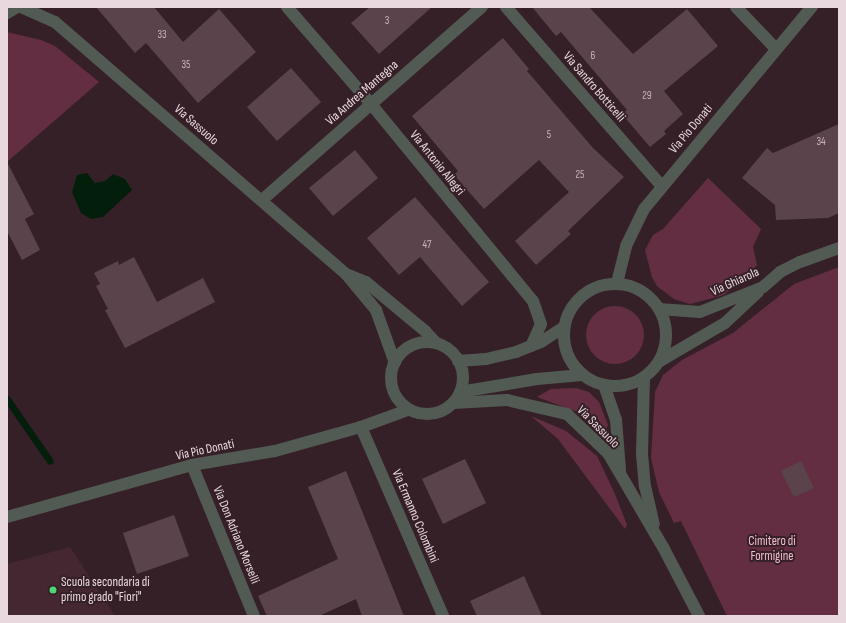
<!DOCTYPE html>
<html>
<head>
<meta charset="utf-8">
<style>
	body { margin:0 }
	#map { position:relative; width:846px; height:623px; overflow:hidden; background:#362028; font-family:"Sofia Sans Condensed",sans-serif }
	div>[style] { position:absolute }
	.built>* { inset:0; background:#442731 }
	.green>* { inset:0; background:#632e42 }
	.round { border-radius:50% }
	.water>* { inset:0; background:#031e0a }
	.stream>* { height:7px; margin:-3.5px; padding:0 3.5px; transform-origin:3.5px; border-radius:3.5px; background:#031e0a }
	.building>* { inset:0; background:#5b434b }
	.minor>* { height:12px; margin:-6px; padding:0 6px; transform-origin:6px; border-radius:6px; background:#525b53 }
	.minor>.ring { margin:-6px; padding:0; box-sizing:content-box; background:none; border:12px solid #525b53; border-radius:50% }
	.dots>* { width:11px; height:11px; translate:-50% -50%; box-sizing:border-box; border:2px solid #362028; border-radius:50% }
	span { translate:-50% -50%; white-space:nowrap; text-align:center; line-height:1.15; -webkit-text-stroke:4px #362028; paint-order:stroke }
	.number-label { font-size:11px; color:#c6b4b9 }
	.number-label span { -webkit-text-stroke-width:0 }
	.street-label { font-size:13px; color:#e9d9de }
	.park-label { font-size:13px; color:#f2bfcf }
	.poi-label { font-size:13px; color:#e9d9de }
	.left { translate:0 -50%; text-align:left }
	.frame { position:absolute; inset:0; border:8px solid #e9d9de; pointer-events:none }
</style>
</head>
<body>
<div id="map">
	<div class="built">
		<div style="clip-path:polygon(70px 547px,115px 616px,7px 616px,7px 564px)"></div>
	</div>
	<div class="green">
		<div style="clip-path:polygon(7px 32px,41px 40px,55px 46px,99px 82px,7px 162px)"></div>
		<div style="clip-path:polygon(708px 178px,761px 229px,753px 247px,757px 265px,724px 295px,690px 304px,674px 299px,657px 286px,652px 277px,645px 250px,653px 235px,663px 229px)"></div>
		<div style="clip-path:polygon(839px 267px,839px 616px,727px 616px,681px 521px,674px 523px,659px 492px,651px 458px,655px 392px,663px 375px,682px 360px,733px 333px,794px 284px)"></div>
		<div class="round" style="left:586px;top:306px;width:58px;height:58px"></div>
		<div style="clip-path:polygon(576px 388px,589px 392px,599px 402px,608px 425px,604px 434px,583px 414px,537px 397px,551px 389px)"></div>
		<div style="clip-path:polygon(531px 416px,566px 431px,597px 456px,615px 494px,627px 525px,625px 529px,558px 439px)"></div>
	</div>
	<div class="water">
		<div style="clip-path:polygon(87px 173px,95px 183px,105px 181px,113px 174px,125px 179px,132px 190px,103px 217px,91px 219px,81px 213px,72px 192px,77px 175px)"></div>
	</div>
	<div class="stream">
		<div style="left:7px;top:399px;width:75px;rotate:55.3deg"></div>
	</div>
	<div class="building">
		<div style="clip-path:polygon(96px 7px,154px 7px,183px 42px,219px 9px,256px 52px,198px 103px,146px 43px,135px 53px)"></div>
		<div style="clip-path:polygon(370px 7px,432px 7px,379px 54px,351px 23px)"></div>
		<div style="clip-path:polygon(532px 7px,589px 7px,633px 54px,687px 9px,718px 46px,664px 91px,683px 114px,664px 131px,666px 134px,650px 147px,622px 114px,627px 110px,561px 32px,556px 36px)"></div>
		<div style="clip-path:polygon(503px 38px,529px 69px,527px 71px,593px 148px,624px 177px,568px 231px,571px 234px,536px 265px,515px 241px,569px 192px,539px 160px,484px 209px,454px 175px,458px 171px,412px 116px)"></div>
		<div style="clip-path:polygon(291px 68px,321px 102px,277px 141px,247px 107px)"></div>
		<div style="clip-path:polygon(839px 124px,839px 213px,828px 218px,776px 220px,775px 205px,742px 178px,767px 148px,773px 153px)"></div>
		<div style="clip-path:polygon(355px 150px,378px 178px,333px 216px,309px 188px)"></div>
		<div style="clip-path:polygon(7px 162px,34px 214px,25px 219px,40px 250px,22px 260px,7px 231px)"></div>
		<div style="clip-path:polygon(415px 197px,489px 282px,462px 306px,420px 257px,399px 275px,367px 238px)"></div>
		<div style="clip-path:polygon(134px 257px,157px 302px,203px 278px,215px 302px,125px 348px,105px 310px,108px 309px,96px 286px,100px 284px,94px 273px,118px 261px,119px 265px)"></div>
		<div style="clip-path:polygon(465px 459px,486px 503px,443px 524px,422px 479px)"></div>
		<div style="clip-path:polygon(801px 461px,814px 488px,794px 497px,781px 471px)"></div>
		<div style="clip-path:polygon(346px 471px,404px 616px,362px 616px,356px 599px,319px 616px,267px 616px,258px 596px,338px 559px,308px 487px)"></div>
		<div style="clip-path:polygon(174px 515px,189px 556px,137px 574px,123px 533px)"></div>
		<div style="clip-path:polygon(524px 576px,542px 616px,477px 616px,470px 601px)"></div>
	</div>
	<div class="minor">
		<div style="left:21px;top:7px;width:37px;rotate:24deg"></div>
		<div style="left:55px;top:22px;width:385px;rotate:40.9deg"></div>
		<div style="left:346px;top:274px;width:47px;rotate:50.2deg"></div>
		<div style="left:376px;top:310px;width:56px;rotate:70.3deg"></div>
		<div style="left:287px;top:7px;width:128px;rotate:49.1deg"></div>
		<div style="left:371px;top:104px;width:255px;rotate:50.6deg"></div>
		<div style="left:533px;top:301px;width:24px;rotate:71deg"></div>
		<div style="left:541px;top:324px;width:24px;rotate:114deg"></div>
		<div style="left:506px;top:7px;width:236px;rotate:49deg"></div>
		<div style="left:736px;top:7px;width:58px;rotate:46.4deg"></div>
		<div style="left:7px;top:13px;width:12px;rotate:-31deg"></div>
		<div style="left:262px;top:200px;width:293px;rotate:-41.3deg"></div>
		<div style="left:346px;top:274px;width:22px;rotate:22deg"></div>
		<div style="left:366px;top:282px;width:77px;rotate:39.7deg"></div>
		<div style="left:425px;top:331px;width:16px;rotate:47deg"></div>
		<div style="left:617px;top:283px;width:38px;rotate:-76deg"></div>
		<div style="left:626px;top:246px;width:41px;rotate:-64.1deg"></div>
		<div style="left:644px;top:209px;width:263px;rotate:-50.3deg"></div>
		<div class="ring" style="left:564px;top:284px;width:90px;height:90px"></div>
		<div style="left:659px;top:309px;width:41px;rotate:4.2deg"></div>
		<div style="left:700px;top:312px;width:68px;rotate:-21.6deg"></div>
		<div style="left:763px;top:287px;width:23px;rotate:-41deg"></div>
		<div style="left:780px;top:272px;width:22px;rotate:-27deg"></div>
		<div style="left:800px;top:262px;width:41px;rotate:-19.7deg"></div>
		<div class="ring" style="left:391px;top:342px;width:60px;height:60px"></div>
		<div style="left:458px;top:361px;width:28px;rotate:-4deg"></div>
		<div style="left:486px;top:359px;width:31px;rotate:-13deg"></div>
		<div style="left:516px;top:352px;width:27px;rotate:-22deg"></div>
		<div style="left:541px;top:342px;width:27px;rotate:-33deg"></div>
		<div style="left:660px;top:361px;width:75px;rotate:-30.3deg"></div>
		<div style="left:725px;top:323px;width:45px;rotate:-43.2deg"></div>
		<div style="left:644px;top:378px;width:76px;rotate:91.5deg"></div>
		<div style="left:642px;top:454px;width:32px;rotate:85deg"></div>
		<div style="left:645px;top:486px;width:39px;rotate:77deg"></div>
		<div style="left:604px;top:385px;width:37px;rotate:71deg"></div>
		<div style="left:616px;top:420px;width:50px;rotate:85.4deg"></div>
		<div style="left:460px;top:392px;width:78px;rotate:-9.6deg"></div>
		<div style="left:537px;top:379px;width:45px;rotate:-5.1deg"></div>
		<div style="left:453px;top:403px;width:54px;rotate:-3.2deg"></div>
		<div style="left:507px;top:400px;width:62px;rotate:13.1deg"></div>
		<div style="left:567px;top:414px;width:57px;rotate:43.6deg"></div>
		<div style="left:608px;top:453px;width:109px;rotate:59.7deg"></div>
		<div style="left:663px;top:547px;width:78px;rotate:62.4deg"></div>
		<div style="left:361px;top:427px;width:206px;rotate:66.5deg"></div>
		<div style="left:192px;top:465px;width:163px;rotate:67.7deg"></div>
		<div style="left:7px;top:517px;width:192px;rotate:-15.7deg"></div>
		<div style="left:192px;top:465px;width:84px;rotate:-9.6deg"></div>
		<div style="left:275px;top:451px;width:89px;rotate:-15.6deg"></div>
		<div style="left:361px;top:427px;width:50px;rotate:-19.9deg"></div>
	</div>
	<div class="dots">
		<div style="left:53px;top:590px;background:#4ed676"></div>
	</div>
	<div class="number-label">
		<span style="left:387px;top:21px">3</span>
		<span style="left:162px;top:35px">33</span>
		<span style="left:593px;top:56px">6</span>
		<span style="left:186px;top:65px">35</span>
		<span style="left:647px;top:96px">29</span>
		<span style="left:549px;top:135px">5</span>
		<span style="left:821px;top:142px">34</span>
		<span style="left:580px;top:175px">25</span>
		<span style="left:427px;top:245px">47</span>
	</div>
	<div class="street-label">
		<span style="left:594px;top:87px;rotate:49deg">Via Sandro Botticelli</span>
		<span style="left:362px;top:93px;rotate:-41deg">Via Andrea Mantegna</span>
		<span style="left:196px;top:125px;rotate:41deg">Via Sassuolo</span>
		<span style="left:691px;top:129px;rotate:-50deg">Via Pio Donati</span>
		<span style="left:437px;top:163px;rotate:51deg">Via Antonio Allegri</span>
		<span style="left:735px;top:282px;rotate:-24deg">Via Ghiarola</span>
		<span style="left:598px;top:427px;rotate:45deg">Via Sassuolo</span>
		<span style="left:205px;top:450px;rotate:-12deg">Via Pio Donati</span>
		<span style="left:415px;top:516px;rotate:67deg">Via Ermanno Colombini</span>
		<span style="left:236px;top:535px;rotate:68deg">Via Don Adriano Morselli</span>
	</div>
	<div class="park-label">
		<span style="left:772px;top:549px">Cimitero di<br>Formigine</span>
	</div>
	<div class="poi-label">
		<span class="left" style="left:61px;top:590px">Scuola secondaria di<br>primo grado "Fiori"</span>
	</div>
	<div class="frame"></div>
</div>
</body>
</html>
